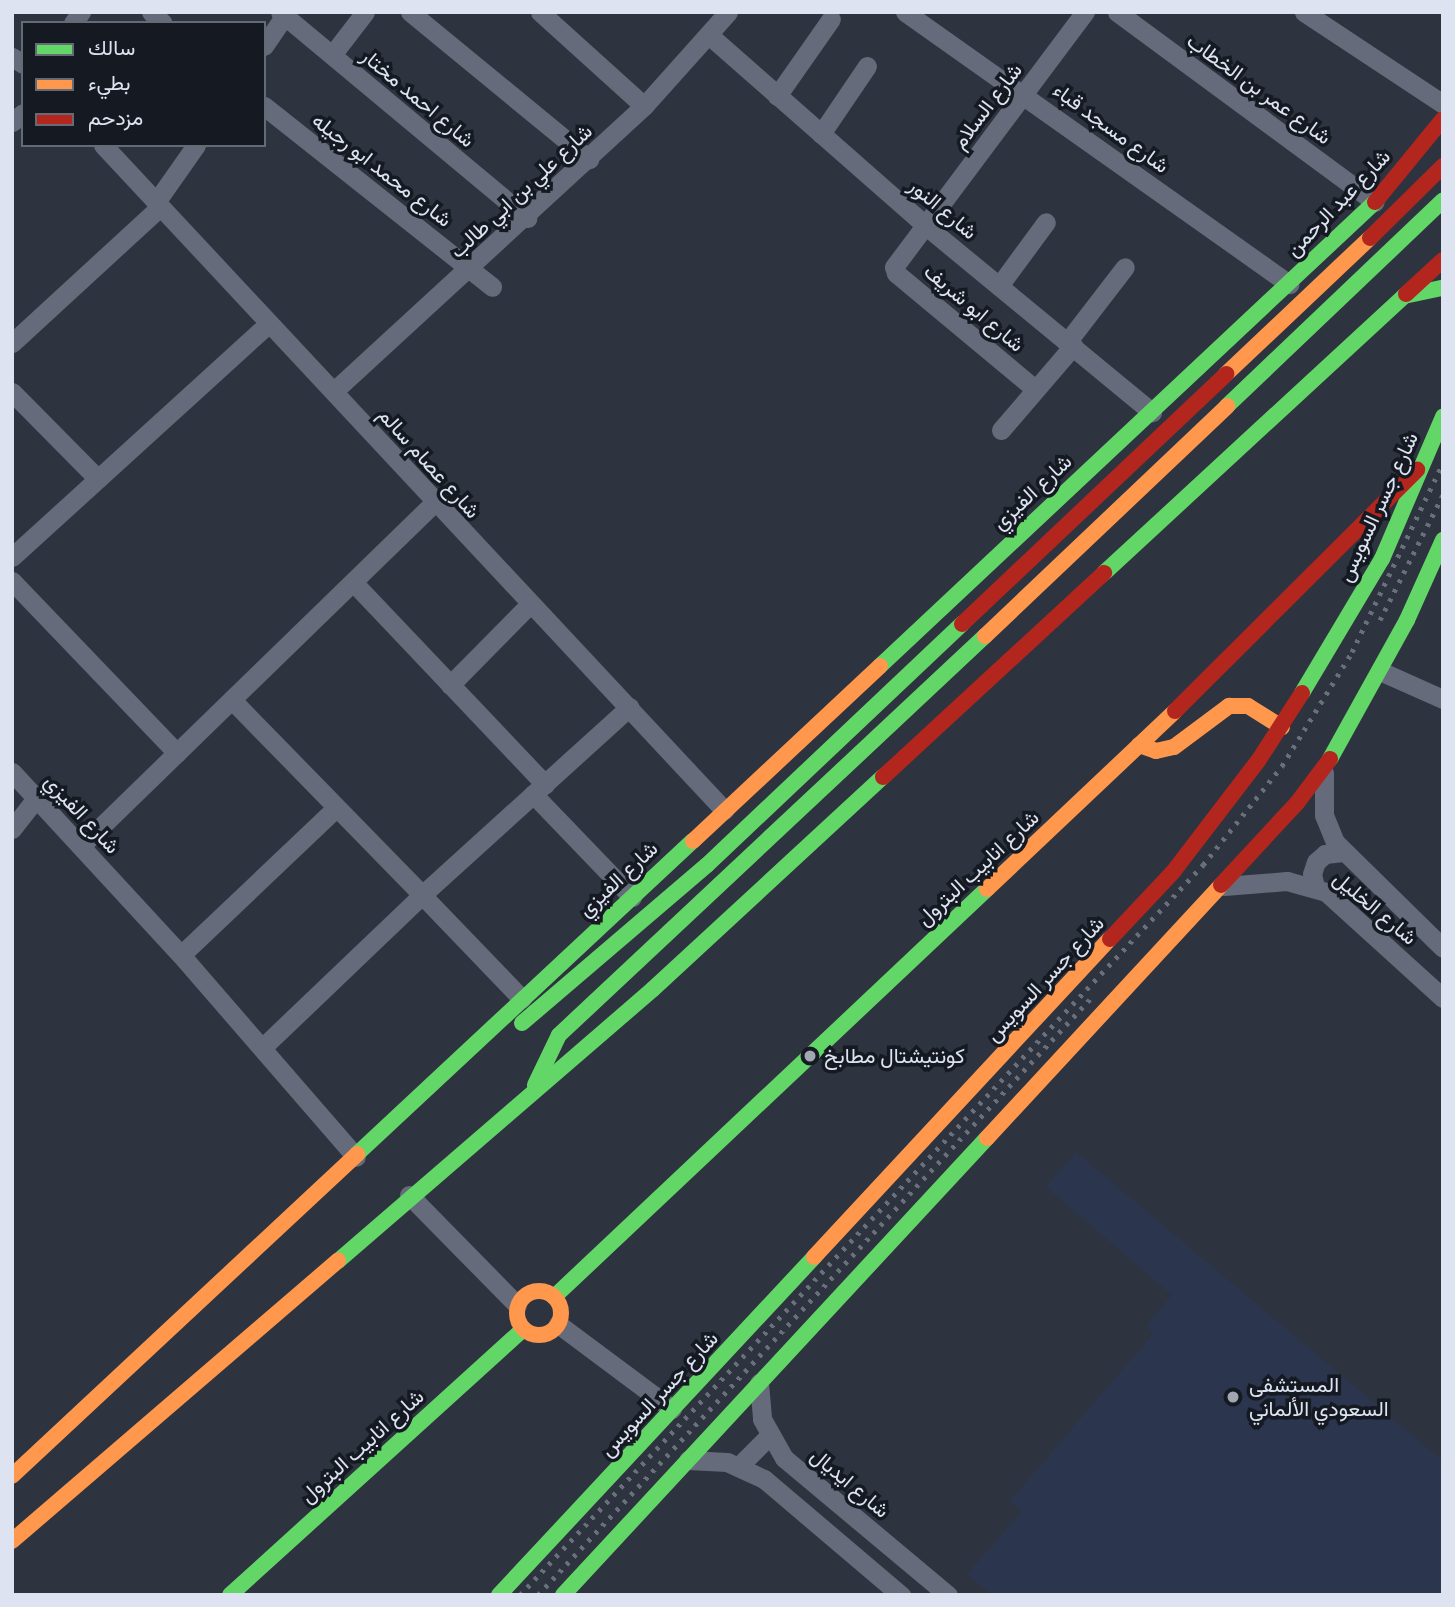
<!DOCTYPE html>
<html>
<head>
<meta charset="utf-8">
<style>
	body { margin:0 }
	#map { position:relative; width:1455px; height:1607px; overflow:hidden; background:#2e343f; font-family:"Archivo Narrow",Vazirmatn,sans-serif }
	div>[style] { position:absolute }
	.built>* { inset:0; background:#2b364e }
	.street>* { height:19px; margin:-9.5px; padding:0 9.5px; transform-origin:9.5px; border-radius:9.5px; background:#656b7b }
	.fast>* { height:16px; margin:-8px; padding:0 8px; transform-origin:8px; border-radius:8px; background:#63d668 }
	.slow>* { height:16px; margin:-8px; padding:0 8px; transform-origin:8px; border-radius:8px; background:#ff974d }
	.slow>.ring { margin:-8px; padding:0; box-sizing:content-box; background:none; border:16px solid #ff974d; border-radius:50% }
	.jam>* { height:16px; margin:-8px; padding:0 8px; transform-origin:8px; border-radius:8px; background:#b3261e }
	.rail>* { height:5px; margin-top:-2.5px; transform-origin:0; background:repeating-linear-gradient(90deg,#6a707b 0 3.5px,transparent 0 10.5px) }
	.jam-bridge>* { height:16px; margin:-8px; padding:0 8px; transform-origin:8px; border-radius:8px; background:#b3261e }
	.dots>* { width:19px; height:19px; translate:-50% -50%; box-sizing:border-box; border:4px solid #151922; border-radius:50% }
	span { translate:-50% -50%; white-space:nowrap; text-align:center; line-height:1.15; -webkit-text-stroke:7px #151922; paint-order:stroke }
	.street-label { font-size:21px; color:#dde3f0 }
	.poi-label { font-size:21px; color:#dde3f0 }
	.left { translate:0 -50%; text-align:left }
	.frame { position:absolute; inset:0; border:14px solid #dde3f0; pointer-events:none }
	.legend { position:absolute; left:21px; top:21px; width:245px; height:126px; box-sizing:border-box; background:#151922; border:2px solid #656a74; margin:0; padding:9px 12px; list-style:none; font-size:21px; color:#dde3f0 }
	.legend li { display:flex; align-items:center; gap:14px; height:35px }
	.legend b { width:35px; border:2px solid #656a74 }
</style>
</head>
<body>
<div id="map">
	<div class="built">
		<div style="clip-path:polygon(1076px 1152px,1443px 1461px,1443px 1595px,992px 1595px,967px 1574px,1022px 1511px,1010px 1501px,1154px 1333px,1146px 1326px,1172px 1295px,1046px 1187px)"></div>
	</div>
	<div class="street">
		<div style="left:151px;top:12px;width:16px;rotate:43deg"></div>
		<div style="left:280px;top:12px;width:322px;rotate:39.8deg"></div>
		<div style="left:410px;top:12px;width:232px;rotate:39.4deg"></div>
		<div style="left:540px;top:12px;width:140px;rotate:42.1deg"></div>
		<div style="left:905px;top:12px;width:471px;rotate:35.3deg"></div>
		<div style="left:1117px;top:12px;width:320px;rotate:36.4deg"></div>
		<div style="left:1304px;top:12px;width:167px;rotate:33.5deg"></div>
		<div style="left:73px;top:23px;width:14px;rotate:-54deg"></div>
		<div style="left:710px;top:36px;width:288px;rotate:41.3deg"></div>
		<div style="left:926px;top:226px;width:293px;rotate:39.5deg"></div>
		<div style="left:264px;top:46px;width:41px;rotate:-55.9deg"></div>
		<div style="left:332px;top:55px;width:54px;rotate:-52.5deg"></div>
		<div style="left:12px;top:57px;width:13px;rotate:32deg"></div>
		<div style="left:777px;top:96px;width:94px;rotate:-55deg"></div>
		<div style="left:264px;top:106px;width:291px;rotate:38.4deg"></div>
		<div style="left:12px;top:122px;width:14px;rotate:-39deg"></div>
		<div style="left:821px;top:134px;width:82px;rotate:-55.9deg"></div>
		<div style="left:103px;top:145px;width:910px;rotate:46.96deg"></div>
		<div style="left:156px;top:202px;width:70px;rotate:-54.9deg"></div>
		<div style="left:999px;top:286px;width:79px;rotate:-53.7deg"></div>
		<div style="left:1068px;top:341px;width:93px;rotate:-52.4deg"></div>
		<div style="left:12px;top:343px;width:201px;rotate:-42.6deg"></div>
		<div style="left:1035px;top:389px;width:181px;rotate:-140.2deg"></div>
		<div style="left:896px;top:273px;width:6px;rotate:-108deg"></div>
		<div style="left:894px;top:267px;width:319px;rotate:-53.2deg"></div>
		<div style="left:334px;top:391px;width:421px;rotate:-42.6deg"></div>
		<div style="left:644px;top:106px;width:126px;rotate:-48.2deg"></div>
		<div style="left:12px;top:392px;width:122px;rotate:45.3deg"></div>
		<div style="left:1001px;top:430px;width:111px;rotate:-49.4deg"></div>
		<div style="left:12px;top:557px;width:346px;rotate:-42.3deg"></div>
		<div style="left:12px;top:581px;width:238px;rotate:46.2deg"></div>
		<div style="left:353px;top:582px;width:279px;rotate:46.5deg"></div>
		<div style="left:1380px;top:671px;width:69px;rotate:24deg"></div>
		<div style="left:450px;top:685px;width:114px;rotate:-45.4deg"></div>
		<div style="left:232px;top:700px;width:272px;rotate:45.7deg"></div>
		<div style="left:422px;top:895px;width:280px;rotate:-42.2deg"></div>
		<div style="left:12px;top:772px;width:249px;rotate:47.3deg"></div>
		<div style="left:181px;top:955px;width:267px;rotate:49.1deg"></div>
		<div style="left:1324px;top:773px;width:42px;rotate:90deg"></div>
		<div style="left:1324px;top:815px;width:29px;rotate:68deg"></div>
		<div style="left:1335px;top:842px;width:151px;rotate:44.5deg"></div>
		<div style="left:533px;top:794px;width:143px;rotate:46.1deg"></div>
		<div style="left:12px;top:829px;width:41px;rotate:-52deg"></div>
		<div style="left:82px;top:845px;width:489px;rotate:-44.2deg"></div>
		<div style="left:1224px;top:886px;width:63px;rotate:-4.5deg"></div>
		<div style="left:1287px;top:881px;width:41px;rotate:15.8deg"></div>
		<div style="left:1326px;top:892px;width:158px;rotate:42.2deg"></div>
		<div style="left:1315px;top:887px;width:13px;rotate:-103deg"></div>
		<div style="left:1312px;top:874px;width:13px;rotate:-72deg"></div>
		<div style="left:1316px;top:862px;width:12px;rotate:-42deg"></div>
		<div style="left:1325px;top:854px;width:18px;rotate:-6deg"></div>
		<div style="left:181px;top:955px;width:214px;rotate:-43.5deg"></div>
		<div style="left:263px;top:1047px;width:220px;rotate:-43.7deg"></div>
		<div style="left:422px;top:895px;width:144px;rotate:46.1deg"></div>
		<div style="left:409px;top:1195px;width:154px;rotate:45.5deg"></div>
		<div style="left:558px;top:1324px;width:142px;rotate:36.7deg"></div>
		<div style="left:759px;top:1383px;width:36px;rotate:85deg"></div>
		<div style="left:762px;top:1419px;width:45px;rotate:60.6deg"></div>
		<div style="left:784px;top:1458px;width:214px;rotate:39.9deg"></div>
		<div style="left:688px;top:1460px;width:39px;rotate:3deg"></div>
		<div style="left:727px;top:1462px;width:41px;rotate:24.7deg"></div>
		<div style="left:764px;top:1479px;width:180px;rotate:40.3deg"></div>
		<div style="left:739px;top:1466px;width:42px;rotate:-45deg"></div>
	</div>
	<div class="fast">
		<div style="left:1227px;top:406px;width:298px;rotate:-43.6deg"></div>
		<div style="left:1104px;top:573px;width:408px;rotate:-42.7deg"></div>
		<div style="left:1404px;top:296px;width:40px;rotate:-12deg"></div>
		<div style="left:880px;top:666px;width:678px;rotate:-43.15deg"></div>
		<div style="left:1302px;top:693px;width:156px;rotate:-59.2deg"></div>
		<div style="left:1382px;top:559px;width:155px;rotate:-66.8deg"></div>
		<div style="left:1330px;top:759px;width:159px;rotate:-61deg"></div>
		<div style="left:1407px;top:620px;width:88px;rotate:-65.8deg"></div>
		<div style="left:522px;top:1023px;width:243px;rotate:-40.5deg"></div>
		<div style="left:707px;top:865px;width:351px;rotate:-43.4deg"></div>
		<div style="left:535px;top:1085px;width:55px;rotate:-64.4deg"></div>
		<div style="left:559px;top:1035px;width:584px;rotate:-43.13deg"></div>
		<div style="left:357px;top:1154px;width:459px;rotate:-43deg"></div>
		<div style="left:338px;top:1261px;width:416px;rotate:-40.8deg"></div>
		<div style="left:653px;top:989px;width:313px;rotate:-42.7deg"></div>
		<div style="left:554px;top:1297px;width:595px;rotate:-43.3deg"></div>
		<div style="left:230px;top:1595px;width:396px;rotate:-42.2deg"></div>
		<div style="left:499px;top:1595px;width:462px;rotate:-47deg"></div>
		<div style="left:563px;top:1595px;width:623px;rotate:-47.15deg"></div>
	</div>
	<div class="slow">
		<div style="left:1226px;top:374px;width:198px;rotate:-43.4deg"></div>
		<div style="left:985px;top:636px;width:334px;rotate:-43.5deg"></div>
		<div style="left:1139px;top:745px;width:18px;rotate:19deg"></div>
		<div style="left:1156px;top:751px;width:18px;rotate:-13deg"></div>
		<div style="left:1174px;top:747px;width:69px;rotate:-36.7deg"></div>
		<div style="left:1229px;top:706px;width:19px"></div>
		<div style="left:1248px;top:706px;width:40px;rotate:32deg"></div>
		<div style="left:693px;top:841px;width:256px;rotate:-43.1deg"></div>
		<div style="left:987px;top:889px;width:259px;rotate:-43.4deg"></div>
		<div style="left:987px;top:1138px;width:345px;rotate:-47.2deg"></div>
		<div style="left:814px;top:1257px;width:434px;rotate:-47.1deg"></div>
		<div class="ring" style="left:517px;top:1291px;width:28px;height:28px"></div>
		<div style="left:12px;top:1476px;width:472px;rotate:-43deg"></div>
		<div style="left:12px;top:1541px;width:430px;rotate:-40.7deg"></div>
	</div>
	<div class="jam">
		<div style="left:1375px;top:202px;width:107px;rotate:-50.7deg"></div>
		<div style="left:1406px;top:294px;width:50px;rotate:-42.6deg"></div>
		<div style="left:962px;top:624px;width:364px;rotate:-43.4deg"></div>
		<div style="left:1175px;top:711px;width:342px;rotate:-44.9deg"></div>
		<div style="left:883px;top:777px;width:301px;rotate:-42.7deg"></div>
		<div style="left:1221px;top:885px;width:112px;rotate:-47.2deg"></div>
		<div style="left:1297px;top:803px;width:55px;rotate:-53.1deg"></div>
		<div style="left:1110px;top:939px;width:92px;rotate:-46.8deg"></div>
		<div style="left:1173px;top:872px;width:140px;rotate:-52.6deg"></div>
		<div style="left:1258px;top:761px;width:81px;rotate:-57.1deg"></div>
	</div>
	<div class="rail">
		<div style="left:1380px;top:620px;width:140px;rotate:-63.3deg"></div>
		<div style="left:520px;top:1595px;width:1000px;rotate:-46.91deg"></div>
		<div style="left:1203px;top:865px;width:127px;rotate:-51.4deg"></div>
		<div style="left:1282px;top:766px;width:134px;rotate:-58.4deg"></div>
		<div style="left:1352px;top:652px;width:210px;rotate:-64.3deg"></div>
		<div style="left:538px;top:1595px;width:815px;rotate:-47.19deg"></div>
	</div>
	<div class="jam-bridge">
		<div style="left:1370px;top:238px;width:103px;rotate:-44.6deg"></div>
	</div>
	<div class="dots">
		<div style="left:810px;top:1056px;background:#a0a6b2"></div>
		<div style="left:1233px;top:1397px;background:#a0a6b2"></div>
	</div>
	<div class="street-label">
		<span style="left:1259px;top:89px;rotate:36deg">شارع عمر بن الخطاب</span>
		<span style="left:418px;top:98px;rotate:40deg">شارع احمد مختار</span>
		<span style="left:987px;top:106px;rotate:-53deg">شارع السلام</span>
		<span style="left:1111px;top:128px;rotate:36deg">شارع مسجد قباء</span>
		<span style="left:382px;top:170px;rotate:38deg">شارع محمد ابو رجيله</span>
		<span style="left:521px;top:191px;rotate:-43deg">شارع علي بن ابي طالب</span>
		<span style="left:1338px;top:203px;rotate:-46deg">شارع عبد الرحمن</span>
		<span style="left:943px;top:209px;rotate:40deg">شارع النور</span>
		<span style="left:974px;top:308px;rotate:40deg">شارع ابو شريف</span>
		<span style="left:429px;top:463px;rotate:48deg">شارع عصام سالم</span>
		<span style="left:1032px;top:492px;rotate:-43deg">شارع الفيزي</span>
		<span style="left:1378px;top:507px;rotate:-65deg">شارع جسر السويس</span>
		<span style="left:82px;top:814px;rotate:47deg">شارع الفيزي</span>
		<span style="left:978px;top:868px;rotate:-43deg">شارع انابيب البترول</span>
		<span style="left:618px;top:879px;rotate:-43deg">شارع الفيزي</span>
		<span style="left:1375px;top:908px;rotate:40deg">شارع الخليل</span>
		<span style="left:1045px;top:979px;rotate:-47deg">شارع جسر السويس</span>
		<span style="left:659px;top:1394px;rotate:-47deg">شارع جسر السويس</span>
		<span style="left:362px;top:1446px;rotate:-42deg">شارع انابيب البترول</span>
		<span style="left:850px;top:1483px;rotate:40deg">شارع ايديال</span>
	</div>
	<div class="poi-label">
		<span class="left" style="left:824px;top:1056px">كونتيشتال مطابخ</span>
		<span class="left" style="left:1249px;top:1397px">المستشفى<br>السعودي الألماني</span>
	</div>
	<div class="frame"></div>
	<ul class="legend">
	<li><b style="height:9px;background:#63d668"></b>سالك</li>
	<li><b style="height:9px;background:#ff974d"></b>بطيء</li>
	<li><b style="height:9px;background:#b3261e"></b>مزدحم</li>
	</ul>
</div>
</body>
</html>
